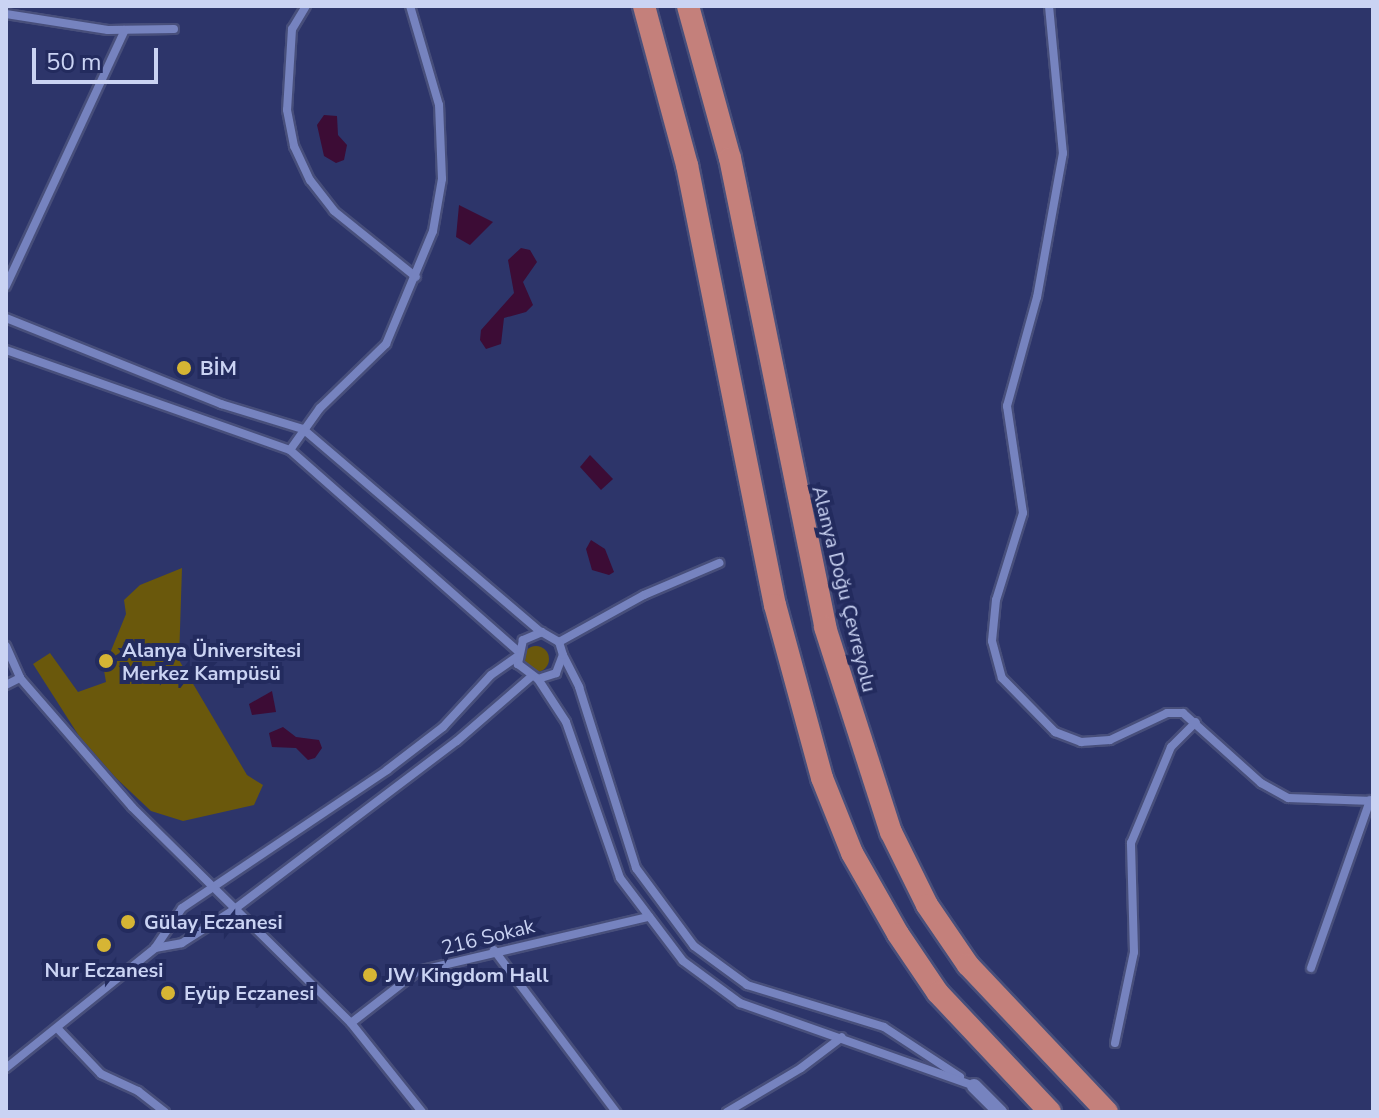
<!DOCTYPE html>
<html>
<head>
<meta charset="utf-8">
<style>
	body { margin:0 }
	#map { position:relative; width:1379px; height:1118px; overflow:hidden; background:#2d356a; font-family:"Nunito Sans",sans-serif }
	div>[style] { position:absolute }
	.green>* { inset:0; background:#6a580c }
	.round { border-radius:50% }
	.water>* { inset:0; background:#3c0c35 }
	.roads { filter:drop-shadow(2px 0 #484f7b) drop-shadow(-2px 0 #484f7b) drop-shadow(0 2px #484f7b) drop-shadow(0 -2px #484f7b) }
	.minor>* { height:8px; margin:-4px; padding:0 4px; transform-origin:4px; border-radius:4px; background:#7683bf }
	.tertiary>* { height:14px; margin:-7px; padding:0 7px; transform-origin:7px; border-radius:7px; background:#7683bf }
	.trunk>* { height:22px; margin:-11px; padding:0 11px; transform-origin:11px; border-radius:11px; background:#c4807b }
	.dots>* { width:22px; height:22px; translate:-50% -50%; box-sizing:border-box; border:4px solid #232b5e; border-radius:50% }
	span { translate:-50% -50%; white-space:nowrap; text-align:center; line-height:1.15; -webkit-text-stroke:8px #232b5e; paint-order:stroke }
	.poi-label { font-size:20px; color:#cad3f3; font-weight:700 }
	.left { translate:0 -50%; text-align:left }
	.street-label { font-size:20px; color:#cad3f3 }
	.frame { position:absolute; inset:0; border:8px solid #cad3f3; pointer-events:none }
	.scale { position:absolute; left:32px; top:48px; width:126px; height:36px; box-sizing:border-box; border:4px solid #cad3f3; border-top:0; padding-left:10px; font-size:24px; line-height:28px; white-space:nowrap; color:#cad3f3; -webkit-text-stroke:6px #232b5e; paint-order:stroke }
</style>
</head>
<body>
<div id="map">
	<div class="green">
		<div style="clip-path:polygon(182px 568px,179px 660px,247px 775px,263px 785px,254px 805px,183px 821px,151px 811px,116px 778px,79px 736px,33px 664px,50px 653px,78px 692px,106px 682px,102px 659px,108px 658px,126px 614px,124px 600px,140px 585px)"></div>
		<div class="round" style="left:523px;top:646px;width:26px;height:26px"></div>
	</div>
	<div class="water">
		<div style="clip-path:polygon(324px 115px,337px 116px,338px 135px,347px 145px,344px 160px,336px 163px,324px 156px,317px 125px)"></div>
		<div style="clip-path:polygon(459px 205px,493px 222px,470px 245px,456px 237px)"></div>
		<div style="clip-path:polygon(521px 248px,530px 250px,537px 262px,523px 282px,533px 305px,526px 312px,504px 318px,501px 344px,486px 349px,480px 340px,481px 330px,514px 293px,508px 260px)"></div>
		<div style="clip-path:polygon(590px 455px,613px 479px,601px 490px,580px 467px)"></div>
		<div style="clip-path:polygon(591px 540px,605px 549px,614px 572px,609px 575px,592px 570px,586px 549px)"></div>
		<div style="clip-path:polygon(272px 691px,276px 712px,252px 715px,249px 704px)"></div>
		<div style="clip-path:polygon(283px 727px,296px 737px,319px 740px,322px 748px,315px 758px,308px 760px,296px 748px,272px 747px,269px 733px)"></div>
	</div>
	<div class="roads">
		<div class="minor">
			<div style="left:306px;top:6px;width:27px;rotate:121deg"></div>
			<div style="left:292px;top:29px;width:81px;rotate:93.5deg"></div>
			<div style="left:287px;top:110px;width:37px;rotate:79deg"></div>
			<div style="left:294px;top:146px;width:38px;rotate:65deg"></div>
			<div style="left:310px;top:180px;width:39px;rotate:52deg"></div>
			<div style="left:334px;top:211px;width:105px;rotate:38.8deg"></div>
			<div style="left:1049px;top:6px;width:148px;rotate:84.6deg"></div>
			<div style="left:1063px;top:153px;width:146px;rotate:100.2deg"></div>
			<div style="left:1037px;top:297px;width:113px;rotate:105.4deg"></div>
			<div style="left:1007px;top:406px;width:108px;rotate:81.5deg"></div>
			<div style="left:1023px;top:513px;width:91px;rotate:107.2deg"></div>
			<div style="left:996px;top:600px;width:41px;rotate:95.6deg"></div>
			<div style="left:992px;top:641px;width:38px;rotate:75deg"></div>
			<div style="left:1002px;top:678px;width:76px;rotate:45.5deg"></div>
			<div style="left:1055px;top:732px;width:28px;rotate:21deg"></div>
			<div style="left:1081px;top:742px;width:29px;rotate:-4deg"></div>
			<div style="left:1110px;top:740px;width:63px;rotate:-25.3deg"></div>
			<div style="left:1167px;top:713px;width:16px"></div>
			<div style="left:1183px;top:713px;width:105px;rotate:41.9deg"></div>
			<div style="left:1261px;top:783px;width:31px;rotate:29deg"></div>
			<div style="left:1288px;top:798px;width:85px;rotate:2deg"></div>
			<div style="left:6px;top:14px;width:103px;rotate:8.9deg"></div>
			<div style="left:108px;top:30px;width:66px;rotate:-0.9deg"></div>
			<div style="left:6px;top:286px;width:282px;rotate:-65.1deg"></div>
			<div style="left:6px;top:318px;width:232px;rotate:21.8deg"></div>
			<div style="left:221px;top:404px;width:86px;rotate:17deg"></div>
			<div style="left:303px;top:429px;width:313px;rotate:40.5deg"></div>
			<div style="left:6px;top:350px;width:301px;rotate:19.4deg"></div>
			<div style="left:290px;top:450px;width:303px;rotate:41.4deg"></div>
			<div style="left:290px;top:450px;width:52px;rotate:-54.5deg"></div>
			<div style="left:320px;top:408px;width:92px;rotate:-44.1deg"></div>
			<div style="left:386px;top:344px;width:122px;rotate:-67.4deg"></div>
			<div style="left:433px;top:231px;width:53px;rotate:-80.2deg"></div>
			<div style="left:442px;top:179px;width:74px;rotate:-92.3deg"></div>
			<div style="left:439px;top:105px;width:103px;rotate:-106.3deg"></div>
			<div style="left:559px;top:642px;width:97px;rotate:-28.9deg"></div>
			<div style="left:644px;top:595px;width:82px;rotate:-23.1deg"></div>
			<div style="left:6px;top:646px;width:35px;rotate:66deg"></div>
			<div style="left:20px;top:678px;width:171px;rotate:49deg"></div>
			<div style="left:132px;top:807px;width:308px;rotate:44.6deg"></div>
			<div style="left:351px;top:1023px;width:114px;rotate:51.4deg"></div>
			<div style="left:563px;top:655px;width:36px;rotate:63deg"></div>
			<div style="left:579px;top:687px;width:190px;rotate:72.5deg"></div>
			<div style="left:636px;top:868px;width:97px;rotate:53.4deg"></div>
			<div style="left:694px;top:946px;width:66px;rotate:36.3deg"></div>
			<div style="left:747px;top:985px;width:143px;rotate:17deg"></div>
			<div style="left:884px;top:1027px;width:91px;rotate:33.3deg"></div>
			<div style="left:538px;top:679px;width:19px;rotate:-18deg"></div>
			<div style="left:556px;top:673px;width:19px;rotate:-69deg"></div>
			<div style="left:563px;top:655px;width:14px;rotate:-107deg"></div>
			<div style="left:559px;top:642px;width:20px;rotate:-150deg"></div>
			<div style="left:542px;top:632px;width:21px;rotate:157deg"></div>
			<div style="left:523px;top:640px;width:25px;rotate:102deg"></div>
			<div style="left:518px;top:664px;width:25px;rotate:37deg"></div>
			<div style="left:538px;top:679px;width:51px;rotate:56.9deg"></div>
			<div style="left:566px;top:722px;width:165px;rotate:70.9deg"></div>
			<div style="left:620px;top:878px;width:104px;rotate:52.8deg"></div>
			<div style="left:683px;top:961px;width:71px;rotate:36.4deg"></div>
			<div style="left:740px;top:1003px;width:248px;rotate:19.5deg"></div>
			<div style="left:6px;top:685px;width:16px;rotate:-27deg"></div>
			<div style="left:155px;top:948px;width:27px;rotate:-10deg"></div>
			<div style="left:182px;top:943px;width:59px;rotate:-32.6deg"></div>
			<div style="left:232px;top:911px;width:282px;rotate:-37.1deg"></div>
			<div style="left:457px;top:741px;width:98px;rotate:-40.9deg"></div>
			<div style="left:494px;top:950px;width:203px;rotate:53deg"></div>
			<div style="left:1311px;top:968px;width:178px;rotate:-70.6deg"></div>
			<div style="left:351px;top:1023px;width:85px;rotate:-37.8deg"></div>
			<div style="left:418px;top:971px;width:237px;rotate:-13.2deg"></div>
			<div style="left:58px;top:1029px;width:62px;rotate:46.3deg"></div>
			<div style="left:101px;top:1074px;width:41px;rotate:24.7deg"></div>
			<div style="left:138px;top:1091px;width:34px;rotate:38deg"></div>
			<div style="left:1115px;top:1043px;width:93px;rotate:-78.2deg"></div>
			<div style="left:1134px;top:952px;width:109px;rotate:-91.6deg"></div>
			<div style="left:1131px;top:843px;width:104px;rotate:-67.4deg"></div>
			<div style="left:1171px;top:747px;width:35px;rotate:-45deg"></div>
			<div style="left:6px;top:1068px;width:191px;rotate:-38.8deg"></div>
			<div style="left:155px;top:948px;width:48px;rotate:-56deg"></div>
			<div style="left:182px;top:908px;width:247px;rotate:-33.9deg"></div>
			<div style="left:387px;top:770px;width:71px;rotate:-37.5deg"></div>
			<div style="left:443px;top:727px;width:71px;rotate:-47.3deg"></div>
			<div style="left:491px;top:675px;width:32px;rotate:-35deg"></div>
			<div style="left:727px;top:1112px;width:86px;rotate:-30.7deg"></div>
			<div style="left:801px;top:1068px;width:51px;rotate:-37.1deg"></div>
		</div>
		<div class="tertiary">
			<div style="left:974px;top:1086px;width:37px;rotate:45deg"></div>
		</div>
		<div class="trunk">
			<div style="left:644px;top:6px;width:165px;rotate:74.9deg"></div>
			<div style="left:687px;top:165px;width:449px;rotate:78.7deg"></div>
			<div style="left:775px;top:605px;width:179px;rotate:74.8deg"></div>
			<div style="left:822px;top:778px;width:81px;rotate:68.2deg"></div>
			<div style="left:852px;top:853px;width:93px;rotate:60.4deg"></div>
			<div style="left:898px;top:934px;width:71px;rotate:55.9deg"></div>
			<div style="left:938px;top:993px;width:163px;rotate:46.7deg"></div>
			<div style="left:688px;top:6px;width:158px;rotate:74.6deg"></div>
			<div style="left:730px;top:158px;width:479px;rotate:78.5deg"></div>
			<div style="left:825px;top:627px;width:215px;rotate:72.2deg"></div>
			<div style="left:891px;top:832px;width:81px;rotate:63.7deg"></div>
			<div style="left:927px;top:905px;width:73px;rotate:55.7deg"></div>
			<div style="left:968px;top:965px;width:202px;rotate:46.6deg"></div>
		</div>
	</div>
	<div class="dots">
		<div style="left:184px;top:368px;background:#d6b534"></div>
		<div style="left:106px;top:661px;background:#d6b534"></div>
		<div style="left:128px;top:922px;background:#d6b534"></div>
		<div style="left:104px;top:945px;background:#d6b534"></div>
		<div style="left:370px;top:975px;background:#d6b534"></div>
		<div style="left:168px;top:993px;background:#d6b534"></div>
	</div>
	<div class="poi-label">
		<span class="left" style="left:200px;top:368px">BİM</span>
		<span class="left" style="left:122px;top:662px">Alanya Üniversitesi<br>Merkez Kampüsü</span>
		<span class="left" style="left:144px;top:922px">Gülay Eczanesi</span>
		<span style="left:104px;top:970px">Nur Eczanesi</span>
		<span class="left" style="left:386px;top:975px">JW Kingdom Hall</span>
		<span class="left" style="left:184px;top:993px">Eyüp Eczanesi</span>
	</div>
	<div class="street-label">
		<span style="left:844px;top:589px;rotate:76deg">Alanya Doğu Çevreyolu</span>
		<span style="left:488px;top:937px;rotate:-14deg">216 Sokak</span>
	</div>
	<div class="frame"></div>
	<div class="scale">50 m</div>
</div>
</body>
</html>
